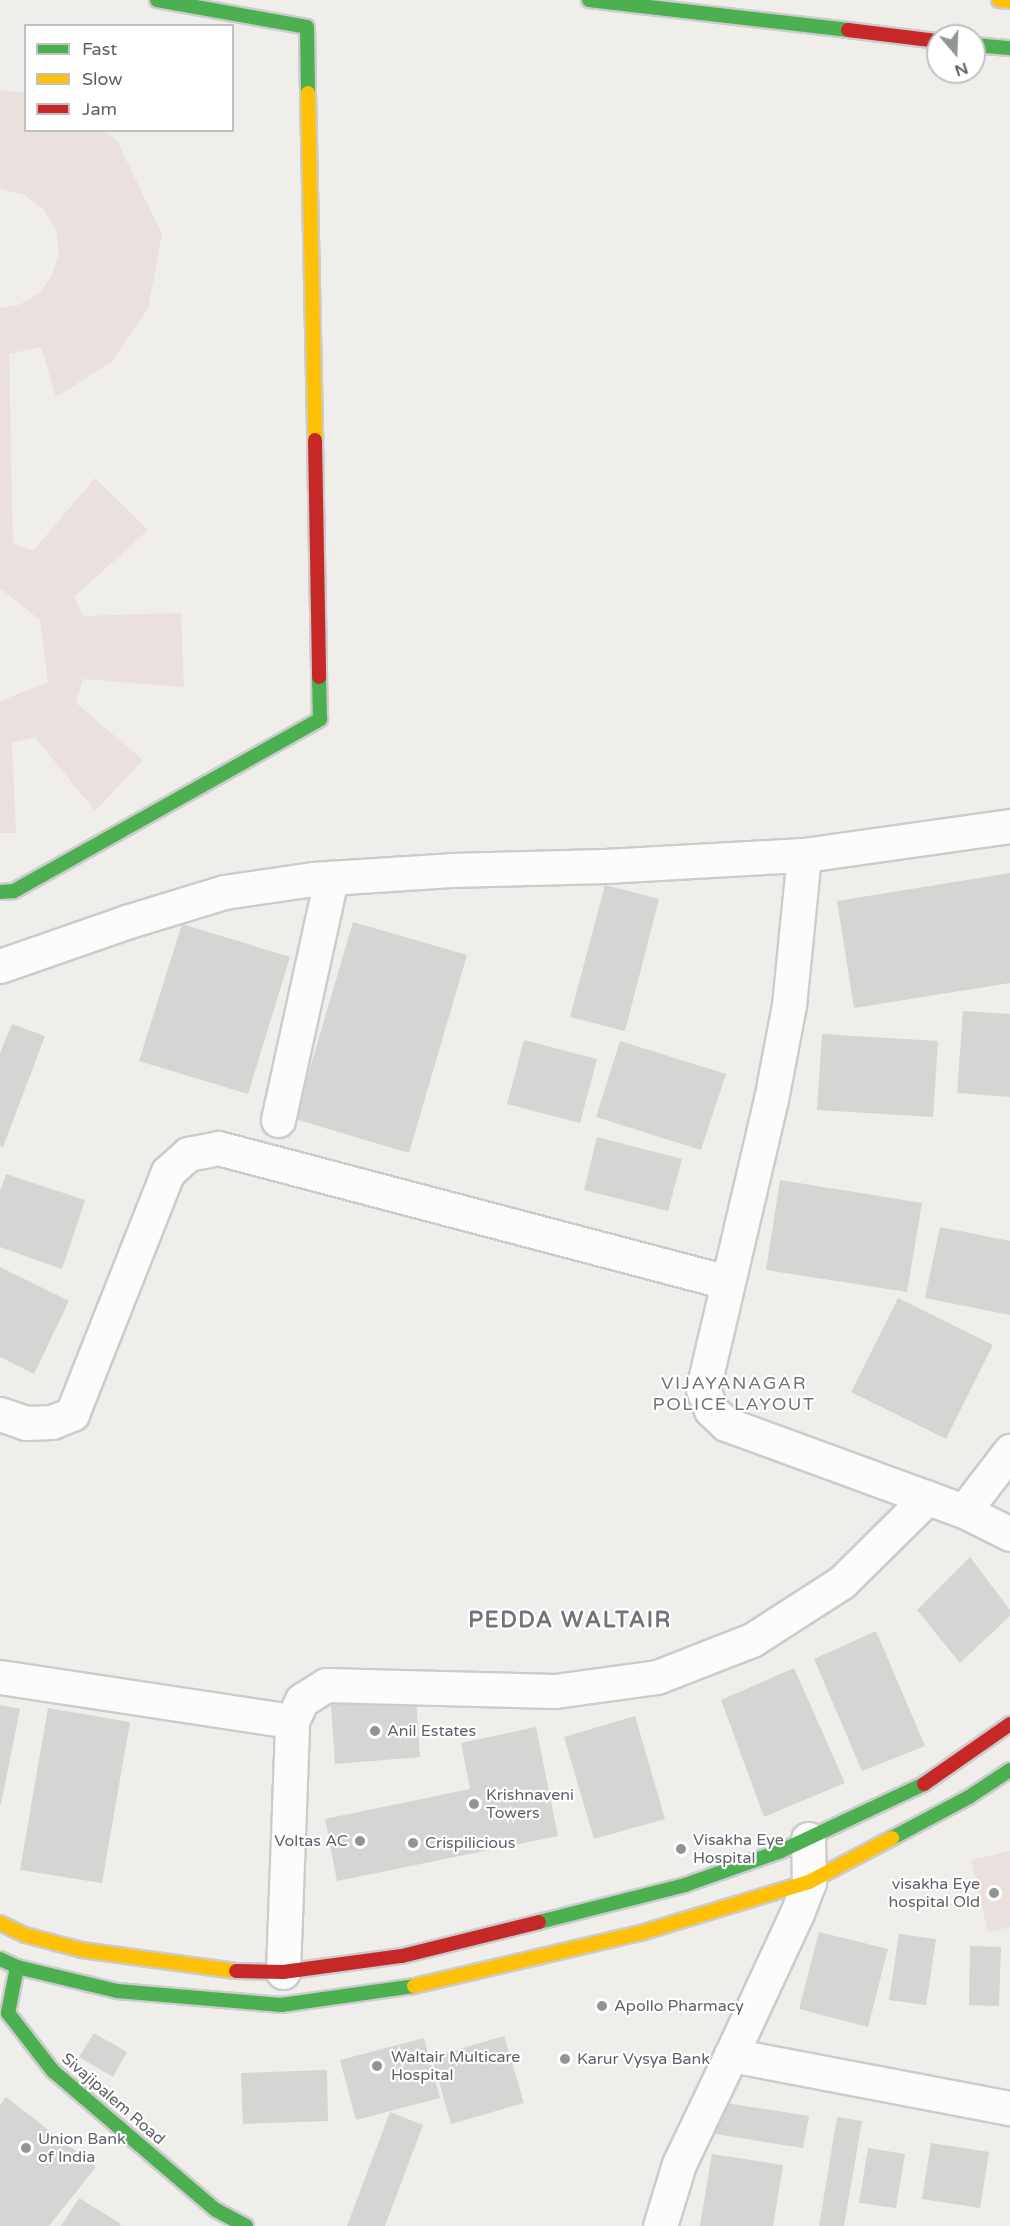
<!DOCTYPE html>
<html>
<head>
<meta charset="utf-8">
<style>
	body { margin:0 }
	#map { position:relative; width:1010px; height:2226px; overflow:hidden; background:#efeeea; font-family:"Varela Round",sans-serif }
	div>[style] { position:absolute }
	.medical>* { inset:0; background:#eae0de }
	.building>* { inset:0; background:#d6d5d3 }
	.roads { filter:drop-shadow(2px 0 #cbcccc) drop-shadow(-2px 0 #cbcccc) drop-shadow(0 2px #cbcccc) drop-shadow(0 -2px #cbcccc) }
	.street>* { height:33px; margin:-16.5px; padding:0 16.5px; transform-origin:16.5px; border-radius:16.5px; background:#fdfcfc }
	.fast>* { height:14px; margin:-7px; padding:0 7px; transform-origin:7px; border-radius:7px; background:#4caf50 }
	.slow>* { height:14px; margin:-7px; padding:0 7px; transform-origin:7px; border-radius:7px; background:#ffc107 }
	.jam>* { height:14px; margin:-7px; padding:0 7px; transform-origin:7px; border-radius:7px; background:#c62828 }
	.dots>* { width:16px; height:16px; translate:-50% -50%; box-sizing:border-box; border:3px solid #fff; border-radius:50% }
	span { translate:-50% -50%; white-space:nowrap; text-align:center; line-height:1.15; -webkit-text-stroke:4.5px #fff; paint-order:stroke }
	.poi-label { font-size:16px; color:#5f6368 }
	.left { translate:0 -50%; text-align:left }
	.right { translate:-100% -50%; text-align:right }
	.street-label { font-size:16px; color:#5f6368 }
	.neighbourhood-label { font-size:18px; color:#70757a; letter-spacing:1.5px }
	.district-label { font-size:22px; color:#70757a; font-weight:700; letter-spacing:1.5px }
	.legend { position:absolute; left:24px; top:24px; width:210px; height:108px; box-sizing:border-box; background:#fff; border:2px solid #bfc1c3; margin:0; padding:8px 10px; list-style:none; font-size:18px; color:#5f6368 }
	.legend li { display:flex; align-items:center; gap:12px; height:30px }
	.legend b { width:30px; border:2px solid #bfc1c3 }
	.north { position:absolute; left:926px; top:24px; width:60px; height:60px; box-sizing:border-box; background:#fff; border:2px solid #bfc1c3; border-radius:50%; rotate:161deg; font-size:16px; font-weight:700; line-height:24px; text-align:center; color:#5f6368 }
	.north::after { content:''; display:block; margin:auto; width:21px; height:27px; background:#919496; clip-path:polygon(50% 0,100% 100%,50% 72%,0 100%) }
</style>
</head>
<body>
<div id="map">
	<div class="medical">
		<div style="clip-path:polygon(0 90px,25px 93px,26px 130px,104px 131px,116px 139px,162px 234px,148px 309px,111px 362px,56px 397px,41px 347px,9px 354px,13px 543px,33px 551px,95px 478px,148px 530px,74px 597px,83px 616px,181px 613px,184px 687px,83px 679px,76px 703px,143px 760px,95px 811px,35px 737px,12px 743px,16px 833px,0 833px,0 701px,48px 682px,40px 620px,0 588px,0 308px,19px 305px,39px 293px,52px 275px,59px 252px,56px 229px,43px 209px,25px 195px,0 189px)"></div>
		<div style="clip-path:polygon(1010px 1851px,1010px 1927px,988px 1932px,971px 1860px)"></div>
	</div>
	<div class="building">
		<div style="clip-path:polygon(1010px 873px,1010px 983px,854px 1008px,837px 901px)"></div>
		<div style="clip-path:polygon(605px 885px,659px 899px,625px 1031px,570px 1017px)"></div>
		<div style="clip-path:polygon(353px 922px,467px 955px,409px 1153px,295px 1119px)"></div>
		<div style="clip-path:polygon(182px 924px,290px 957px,248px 1094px,139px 1061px)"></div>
		<div style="clip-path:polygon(963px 1011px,1010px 1014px,1010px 1097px,957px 1093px)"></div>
		<div style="clip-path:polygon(12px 1024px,45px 1036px,3px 1147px,0 1146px,0 1053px)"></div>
		<div style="clip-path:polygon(822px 1034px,938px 1041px,933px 1117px,817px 1110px)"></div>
		<div style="clip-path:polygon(524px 1040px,597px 1059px,580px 1123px,507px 1104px)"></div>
		<div style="clip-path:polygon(620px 1041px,726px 1074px,701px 1150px,596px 1117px)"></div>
		<div style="clip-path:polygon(597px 1137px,682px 1159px,668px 1211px,584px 1190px)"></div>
		<div style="clip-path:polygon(6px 1174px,85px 1200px,62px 1269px,0 1247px,0 1191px)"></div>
		<div style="clip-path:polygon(780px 1180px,922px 1203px,907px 1292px,766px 1270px)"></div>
		<div style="clip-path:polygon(940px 1227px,1010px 1241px,1010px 1315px,925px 1298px)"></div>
		<div style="clip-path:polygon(0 1267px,69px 1301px,34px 1374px,0 1357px)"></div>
		<div style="clip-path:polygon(898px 1298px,993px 1345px,946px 1439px,851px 1392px)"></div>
		<div style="clip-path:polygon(970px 1557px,1010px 1610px,1010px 1616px,960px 1663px,917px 1610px)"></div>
		<div style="clip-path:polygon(876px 1631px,925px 1746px,862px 1771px,814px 1659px)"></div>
		<div style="clip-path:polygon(794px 1668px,845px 1783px,764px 1817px,721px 1700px)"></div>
		<div style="clip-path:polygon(416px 1698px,420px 1757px,335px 1764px,331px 1705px)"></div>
		<div style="clip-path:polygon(0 1705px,20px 1709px,1px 1804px,0 1804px)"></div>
		<div style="clip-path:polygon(48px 1708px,130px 1722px,102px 1883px,20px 1870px)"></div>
		<div style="clip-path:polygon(635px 1716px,665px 1819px,594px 1839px,564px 1737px)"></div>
		<div style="clip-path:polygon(536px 1727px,558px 1836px,337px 1881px,325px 1819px,470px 1789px,461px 1743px)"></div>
		<div style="clip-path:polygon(819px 1932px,888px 1949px,868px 2027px,799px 2009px)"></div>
		<div style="clip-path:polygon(899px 1934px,936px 1939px,926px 2005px,889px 2000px)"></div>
		<div style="clip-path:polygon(970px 1946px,1001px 1947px,999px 2006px,969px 2005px)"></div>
		<div style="clip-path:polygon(94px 2033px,127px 2052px,113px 2077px,79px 2057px)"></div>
		<div style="clip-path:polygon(504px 2036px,524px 2103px,451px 2124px,432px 2057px)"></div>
		<div style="clip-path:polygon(424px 2038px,440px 2098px,356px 2120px,340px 2060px)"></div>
		<div style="clip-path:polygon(327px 2070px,328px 2121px,243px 2124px,241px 2073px)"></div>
		<div style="clip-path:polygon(6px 2097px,96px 2167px,49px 2226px,0 2226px,0 2105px)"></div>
		<div style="clip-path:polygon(714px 2101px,809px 2116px,803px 2148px,709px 2133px)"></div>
		<div style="clip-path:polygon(390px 2112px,423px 2125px,385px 2226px,347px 2226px)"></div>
		<div style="clip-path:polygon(837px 2117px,862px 2121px,844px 2226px,819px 2226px)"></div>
		<div style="clip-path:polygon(931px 2143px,989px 2152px,980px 2208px,922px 2199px)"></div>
		<div style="clip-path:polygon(868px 2148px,905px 2154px,896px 2208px,859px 2203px)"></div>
		<div style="clip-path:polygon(712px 2154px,783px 2165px,773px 2226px,700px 2226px)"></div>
		<div style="clip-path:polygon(79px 2198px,121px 2224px,120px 2226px,61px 2226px)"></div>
	</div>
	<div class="roads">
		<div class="street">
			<div style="left:804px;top:855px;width:151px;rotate:95.7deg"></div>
			<div style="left:789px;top:1005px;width:96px;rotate:100.8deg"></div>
			<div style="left:771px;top:1099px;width:298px;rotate:103.2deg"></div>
			<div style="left:703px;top:1389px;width:22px;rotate:69deg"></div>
			<div style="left:711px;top:1410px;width:21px;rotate:43deg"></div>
			<div style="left:726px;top:1424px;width:253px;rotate:20.1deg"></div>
			<div style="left:964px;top:1511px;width:51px;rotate:26.6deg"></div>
			<div style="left:0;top:966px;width:133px;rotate:-19.2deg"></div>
			<div style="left:126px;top:922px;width:102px;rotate:-17deg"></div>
			<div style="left:224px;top:892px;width:90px;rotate:-8.3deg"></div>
			<div style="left:313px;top:879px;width:138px;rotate:-3.7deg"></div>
			<div style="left:451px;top:870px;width:154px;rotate:-1.5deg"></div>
			<div style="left:605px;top:866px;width:199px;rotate:-3.2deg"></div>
			<div style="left:804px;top:855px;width:208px;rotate:-8deg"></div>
			<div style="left:278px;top:1120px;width:248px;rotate:-77.6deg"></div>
			<div style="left:0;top:1414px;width:28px;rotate:19deg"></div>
			<div style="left:26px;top:1423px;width:26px;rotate:-2deg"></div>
			<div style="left:52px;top:1422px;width:22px;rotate:-22deg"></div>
			<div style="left:72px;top:1414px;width:260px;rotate:-68.4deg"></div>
			<div style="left:168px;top:1172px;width:27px;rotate:-42deg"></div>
			<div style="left:188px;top:1154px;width:31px;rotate:-11deg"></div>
			<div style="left:218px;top:1148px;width:526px;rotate:14.75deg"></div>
			<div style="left:964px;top:1511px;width:76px;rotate:-52.5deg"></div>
			<div style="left:0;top:1677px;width:295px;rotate:8.6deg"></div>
			<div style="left:808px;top:1839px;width:43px;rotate:88.7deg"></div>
			<div style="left:809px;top:1882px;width:33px;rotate:111deg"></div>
			<div style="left:797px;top:1913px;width:157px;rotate:114.9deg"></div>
			<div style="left:731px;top:2055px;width:284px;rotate:10.8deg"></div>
			<div style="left:283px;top:1972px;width:251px;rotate:-87.9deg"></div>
			<div style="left:292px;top:1721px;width:23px;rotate:-65deg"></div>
			<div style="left:302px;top:1700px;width:28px;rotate:-32deg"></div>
			<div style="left:326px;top:1685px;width:229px;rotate:1.5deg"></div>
			<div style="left:555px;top:1691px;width:103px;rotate:-7.8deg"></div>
			<div style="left:657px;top:1677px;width:102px;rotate:-21.3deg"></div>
			<div style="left:752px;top:1640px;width:107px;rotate:-32.8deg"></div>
			<div style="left:842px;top:1582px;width:120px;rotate:-44.7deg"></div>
			<div style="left:660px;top:2226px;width:65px;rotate:-73deg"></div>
			<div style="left:679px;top:2164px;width:121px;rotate:-64.5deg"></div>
		</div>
		<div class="fast">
			<div style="left:157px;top:0;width:152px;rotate:10.2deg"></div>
			<div style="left:307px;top:27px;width:66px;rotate:89.1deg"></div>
			<div style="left:589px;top:0;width:261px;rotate:6.6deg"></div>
			<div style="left:974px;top:45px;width:36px;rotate:5deg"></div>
			<div style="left:0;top:892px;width:14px;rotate:-4deg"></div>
			<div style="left:14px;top:891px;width:351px;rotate:-29.3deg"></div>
			<div style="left:320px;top:719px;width:42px;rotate:-91.4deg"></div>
			<div style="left:892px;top:1838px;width:87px;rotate:-28deg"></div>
			<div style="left:969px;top:1797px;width:49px;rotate:-33.4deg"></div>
			<div style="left:539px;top:1922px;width:151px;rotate:-14.2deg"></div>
			<div style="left:685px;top:1885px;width:102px;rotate:-19.5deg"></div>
			<div style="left:781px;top:1851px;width:158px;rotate:-25.1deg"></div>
			<div style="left:0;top:1959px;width:19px;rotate:25deg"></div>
			<div style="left:17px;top:1967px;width:103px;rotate:13.5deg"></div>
			<div style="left:117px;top:1991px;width:165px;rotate:4.9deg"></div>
			<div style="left:281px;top:2005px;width:134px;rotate:-8.1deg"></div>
			<div style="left:17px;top:1967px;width:47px;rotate:101.1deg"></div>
			<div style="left:8px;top:2013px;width:73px;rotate:52.2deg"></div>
			<div style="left:53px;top:2071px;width:214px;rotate:40.5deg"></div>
			<div style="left:216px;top:2210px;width:34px;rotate:28deg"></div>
		</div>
		<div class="slow">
			<div style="left:999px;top:0;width:11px;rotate:5deg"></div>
			<div style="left:308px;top:93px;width:347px;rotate:88.8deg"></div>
			<div style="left:0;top:1923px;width:28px;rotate:26deg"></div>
			<div style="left:25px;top:1935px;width:59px;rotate:14.7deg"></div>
			<div style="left:82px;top:1950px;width:155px;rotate:7.8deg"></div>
			<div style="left:414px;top:1986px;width:236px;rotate:-13.2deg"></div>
			<div style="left:644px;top:1932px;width:172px;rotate:-16.9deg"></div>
			<div style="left:809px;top:1882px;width:94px;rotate:-27.9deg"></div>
		</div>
		<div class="jam">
			<div style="left:848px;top:30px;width:91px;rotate:7deg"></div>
			<div style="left:315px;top:440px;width:237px;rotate:89deg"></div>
			<div style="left:924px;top:1784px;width:105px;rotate:-34.9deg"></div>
			<div style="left:236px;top:1971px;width:47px;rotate:1.2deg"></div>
			<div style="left:283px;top:1972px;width:120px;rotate:-7.7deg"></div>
			<div style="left:402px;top:1956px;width:141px;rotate:-13.9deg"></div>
		</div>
	</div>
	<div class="dots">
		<div style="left:375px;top:1731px;background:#919496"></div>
		<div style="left:474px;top:1804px;background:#919496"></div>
		<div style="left:360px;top:1841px;background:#919496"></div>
		<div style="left:413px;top:1843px;background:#919496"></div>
		<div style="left:681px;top:1849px;background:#919496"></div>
		<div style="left:994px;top:1893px;background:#919496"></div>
		<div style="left:602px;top:2006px;background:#919496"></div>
		<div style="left:565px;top:2059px;background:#919496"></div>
		<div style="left:377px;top:2066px;background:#919496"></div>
		<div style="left:26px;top:2148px;background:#919496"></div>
	</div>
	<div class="poi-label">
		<span class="left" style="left:387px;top:1731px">Anil Estates</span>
		<span class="left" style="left:486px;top:1804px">Krishnaveni<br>Towers</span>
		<span class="left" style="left:693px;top:1849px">Visakha Eye<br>Hospital</span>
		<span class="right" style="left:348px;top:1841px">Voltas AC</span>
		<span class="left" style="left:425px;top:1843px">Crispilicious</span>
		<span class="right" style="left:980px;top:1893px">visakha Eye<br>hospital Old</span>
		<span class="left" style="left:614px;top:2006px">Apollo Pharmacy</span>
		<span class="left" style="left:391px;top:2066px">Waltair Multicare<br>Hospital</span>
		<span class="left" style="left:577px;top:2059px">Karur Vysya Bank</span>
		<span class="left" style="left:38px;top:2148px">Union Bank<br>of India</span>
	</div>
	<div class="street-label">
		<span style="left:113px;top:2099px;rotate:41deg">Sivajipalem Road</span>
	</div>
	<div class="neighbourhood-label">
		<span style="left:734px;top:1394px">VIJAYANAGAR<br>POLICE LAYOUT</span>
	</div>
	<div class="district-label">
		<span style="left:570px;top:1621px">PEDDA WALTAIR</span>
	</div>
	<ul class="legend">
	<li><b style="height:8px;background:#4caf50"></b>Fast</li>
	<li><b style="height:8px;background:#ffc107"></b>Slow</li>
	<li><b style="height:8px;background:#c62828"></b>Jam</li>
	</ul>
	<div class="north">N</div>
</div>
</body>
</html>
